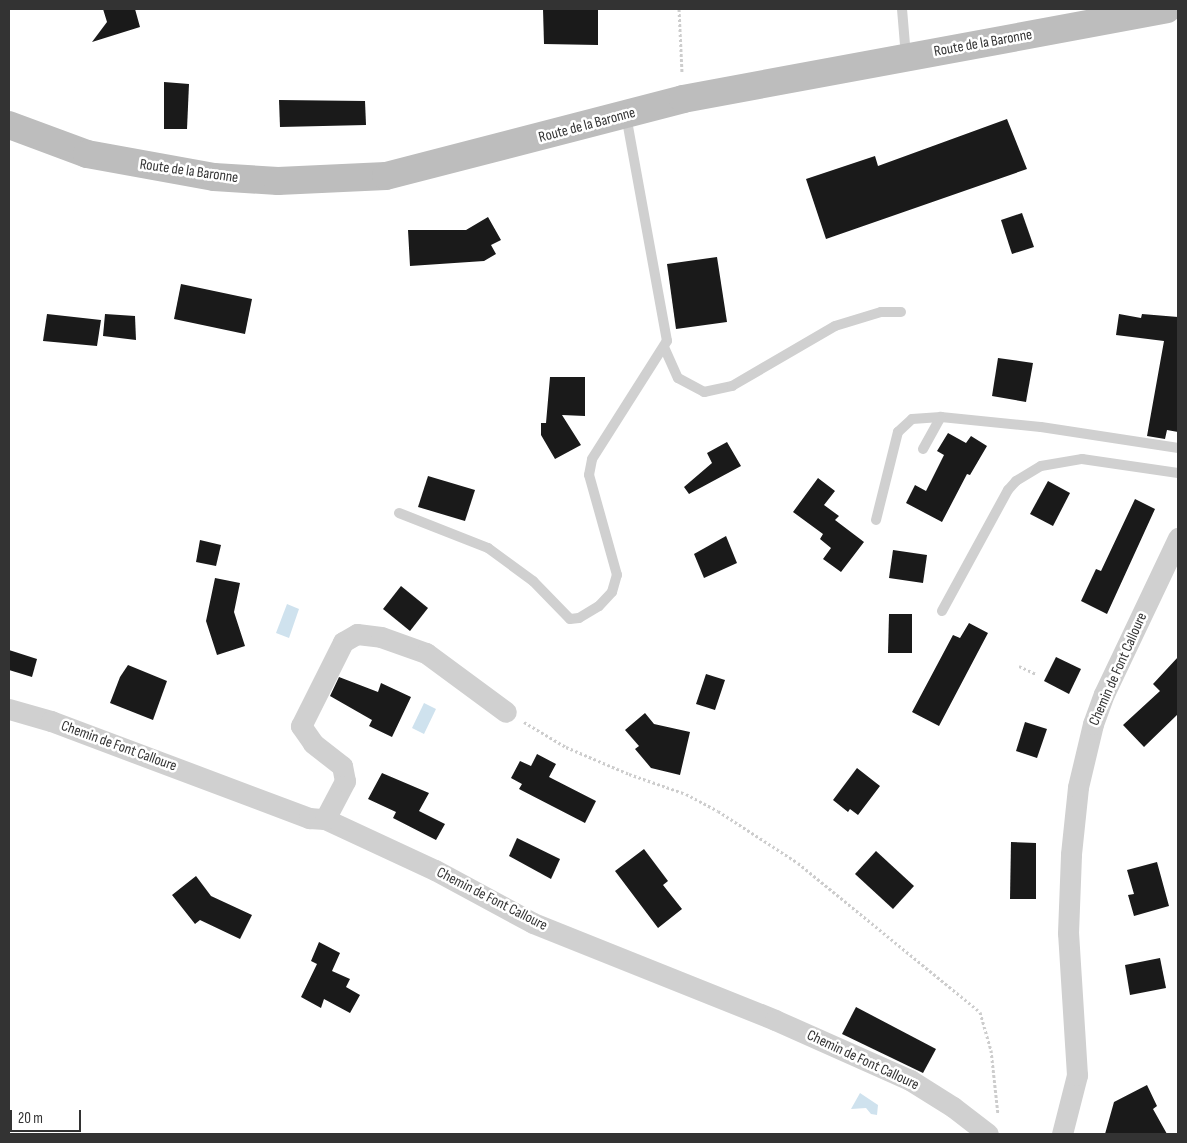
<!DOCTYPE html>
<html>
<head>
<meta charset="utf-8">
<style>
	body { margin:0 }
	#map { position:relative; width:1187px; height:1143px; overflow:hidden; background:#fff; font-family:"Sofia Sans Condensed",sans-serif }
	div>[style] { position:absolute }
	.water>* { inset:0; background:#cfe2ee }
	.building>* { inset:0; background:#1a1a1a }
	.path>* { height:3px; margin-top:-1.5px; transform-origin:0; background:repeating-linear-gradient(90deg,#cdcdcd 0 2.5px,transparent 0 5px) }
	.lane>* { height:10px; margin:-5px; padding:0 5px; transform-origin:5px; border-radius:5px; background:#d0d0d0 }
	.street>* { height:21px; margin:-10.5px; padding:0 10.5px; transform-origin:10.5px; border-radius:10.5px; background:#d0d0d0 }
	.secondary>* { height:28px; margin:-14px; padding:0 14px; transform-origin:14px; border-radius:14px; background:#bdbdbd }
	span { translate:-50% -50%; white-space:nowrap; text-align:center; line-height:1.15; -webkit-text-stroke:5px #fff; paint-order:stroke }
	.street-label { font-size:15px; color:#333 }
	.frame { position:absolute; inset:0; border:10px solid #333; pointer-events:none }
	.scale { position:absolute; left:10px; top:1110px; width:71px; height:22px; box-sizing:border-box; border:2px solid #333; border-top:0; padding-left:6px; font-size:15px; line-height:18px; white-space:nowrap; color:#333; -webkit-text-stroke:4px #fff; paint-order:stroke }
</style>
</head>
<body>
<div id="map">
	<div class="water">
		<div style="clip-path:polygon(287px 604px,299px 609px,289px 638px,276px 633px)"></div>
		<div style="clip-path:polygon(424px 703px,436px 709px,424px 734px,412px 728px)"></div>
		<div style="clip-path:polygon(860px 1093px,878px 1105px,877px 1115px,871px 1114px,866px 1108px,851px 1109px)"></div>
	</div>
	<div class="building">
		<div style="clip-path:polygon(103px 9px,135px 9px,140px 27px,92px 42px,107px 22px)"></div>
		<div style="clip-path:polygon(543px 9px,598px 9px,598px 45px,544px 44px)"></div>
		<div style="clip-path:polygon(164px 82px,189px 84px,187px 129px,164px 129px)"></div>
		<div style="clip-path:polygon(279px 100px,365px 101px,366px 125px,280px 127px)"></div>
		<div style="clip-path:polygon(1007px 119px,1027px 169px,826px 239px,806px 179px,875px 156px,878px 166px)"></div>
		<div style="clip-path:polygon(1022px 213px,1034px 247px,1012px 254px,1001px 220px)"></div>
		<div style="clip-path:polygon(488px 217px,501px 240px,491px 245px,496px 254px,484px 261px,410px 266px,408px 230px,466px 230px)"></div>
		<div style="clip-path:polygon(717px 257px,727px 322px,676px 329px,667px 264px)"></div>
		<div style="clip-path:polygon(181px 284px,252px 299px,245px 334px,174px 319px)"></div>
		<div style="clip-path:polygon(47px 314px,101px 320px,97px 346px,43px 341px)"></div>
		<div style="clip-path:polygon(105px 314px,135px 316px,136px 340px,103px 336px)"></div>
		<div style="clip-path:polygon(1119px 314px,1141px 318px,1142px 314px,1178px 317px,1178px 432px,1167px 430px,1165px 439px,1147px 436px,1164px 341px,1116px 335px)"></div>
		<div style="clip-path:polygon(998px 358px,1033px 363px,1026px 402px,992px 396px)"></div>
		<div style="clip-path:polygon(550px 377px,585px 377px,585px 416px,562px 415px,581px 445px,555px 459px,541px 435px,541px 423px,546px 423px)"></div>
		<div style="clip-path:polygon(948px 433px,966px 443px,971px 436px,987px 446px,970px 475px,967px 474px,942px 522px,906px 503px,915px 485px,926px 491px,944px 455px,937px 451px)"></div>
		<div style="clip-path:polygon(727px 442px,741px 466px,689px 494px,684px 487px,712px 463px,707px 453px)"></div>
		<div style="clip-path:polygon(428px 476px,475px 490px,465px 521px,418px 507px)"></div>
		<div style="clip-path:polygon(818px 478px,835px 491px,824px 505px,839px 516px,835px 520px,864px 542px,841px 572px,823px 559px,831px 548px,820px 539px,823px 534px,793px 512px)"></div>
		<div style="clip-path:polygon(1048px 481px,1070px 493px,1053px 526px,1030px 514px)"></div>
		<div style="clip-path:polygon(1135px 499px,1155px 509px,1107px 614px,1081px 601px,1096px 569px,1101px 571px)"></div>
		<div style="clip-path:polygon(726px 536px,737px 563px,704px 578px,694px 554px)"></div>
		<div style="clip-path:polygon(200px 540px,221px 545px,216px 566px,196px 562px)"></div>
		<div style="clip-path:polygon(893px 550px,927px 555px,923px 583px,889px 578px)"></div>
		<div style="clip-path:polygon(215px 578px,240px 583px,234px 612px,245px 646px,217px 655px,206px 621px)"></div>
		<div style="clip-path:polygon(401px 586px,428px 608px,410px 631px,383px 609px)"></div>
		<div style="clip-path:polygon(889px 614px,912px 614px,912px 653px,888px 653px)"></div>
		<div style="clip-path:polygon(969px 623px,988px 633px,939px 726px,912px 712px,953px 635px,960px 638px)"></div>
		<div style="clip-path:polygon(9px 650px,37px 659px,32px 677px,9px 670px)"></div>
		<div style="clip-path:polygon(1056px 657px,1081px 669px,1069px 694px,1044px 681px)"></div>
		<div style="clip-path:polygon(1178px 657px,1178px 714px,1144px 747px,1123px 725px,1160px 691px,1153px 684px)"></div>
		<div style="clip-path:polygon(128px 665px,167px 681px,153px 720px,110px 703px,120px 677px)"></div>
		<div style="clip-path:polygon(706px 674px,725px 680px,715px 710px,696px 704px)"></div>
		<div style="clip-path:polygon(339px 677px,378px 692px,381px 683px,411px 697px,392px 737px,369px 726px,372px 720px,330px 696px)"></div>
		<div style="clip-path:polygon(645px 713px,654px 724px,690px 732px,680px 775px,651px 768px,635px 749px,639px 746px,625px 730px)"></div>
		<div style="clip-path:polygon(1025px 722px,1047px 729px,1037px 758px,1016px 751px)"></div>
		<div style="clip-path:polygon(537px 754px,556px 764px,549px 777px,596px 801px,585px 823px,519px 789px,522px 784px,511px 778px,520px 761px,531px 766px)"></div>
		<div style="clip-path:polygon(857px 768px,880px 786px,858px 815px,850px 809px,848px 812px,833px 800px)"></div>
		<div style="clip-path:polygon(382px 773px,429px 793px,419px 811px,445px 824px,436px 840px,393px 818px,396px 812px,368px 799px)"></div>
		<div style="clip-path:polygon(517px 838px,560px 859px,551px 879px,509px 856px)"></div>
		<div style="clip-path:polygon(1011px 842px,1036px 843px,1036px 899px,1010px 899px)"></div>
		<div style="clip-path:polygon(644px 849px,668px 881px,663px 885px,682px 909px,658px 928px,615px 871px)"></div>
		<div style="clip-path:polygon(876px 851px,914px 886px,893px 909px,855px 874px)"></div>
		<div style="clip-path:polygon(1157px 862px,1169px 906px,1134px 916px,1128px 895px,1134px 894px,1127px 870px)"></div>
		<div style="clip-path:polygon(196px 876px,211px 896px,252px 915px,240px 939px,200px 920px,195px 924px,172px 895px)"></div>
		<div style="clip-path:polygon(319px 942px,340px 953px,332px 971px,350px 979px,346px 987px,360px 995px,350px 1013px,324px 999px,321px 1008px,301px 997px,317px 964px,311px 961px)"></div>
		<div style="clip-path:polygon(1160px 958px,1166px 988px,1130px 995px,1125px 965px)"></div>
		<div style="clip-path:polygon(856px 1007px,936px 1049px,923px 1073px,842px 1034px)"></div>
		<div style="clip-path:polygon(1147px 1085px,1157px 1106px,1153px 1109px,1167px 1134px,1105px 1134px,1114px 1102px)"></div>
	</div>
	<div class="path">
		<div style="left:679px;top:9px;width:64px;rotate:87.3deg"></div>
		<div style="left:1019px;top:666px;width:19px;rotate:25deg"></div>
		<div style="left:524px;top:722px;width:49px;rotate:30.8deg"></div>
		<div style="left:566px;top:747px;width:69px;rotate:23.2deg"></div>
		<div style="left:629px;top:774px;width:60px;rotate:19.3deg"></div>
		<div style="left:686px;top:794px;width:36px;rotate:28deg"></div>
		<div style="left:718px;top:811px;width:95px;rotate:33deg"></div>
		<div style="left:798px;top:863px;width:235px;rotate:39.3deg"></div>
		<div style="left:980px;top:1012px;width:40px;rotate:74deg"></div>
		<div style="left:991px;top:1050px;width:64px;rotate:83.8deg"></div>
	</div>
	<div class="lane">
		<div style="left:902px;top:9px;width:48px;rotate:85.2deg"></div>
		<div style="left:664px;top:347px;width:34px;rotate:66deg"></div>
		<div style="left:678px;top:378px;width:30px;rotate:28deg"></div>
		<div style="left:704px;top:392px;width:29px;rotate:-12deg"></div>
		<div style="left:732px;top:386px;width:119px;rotate:-30.2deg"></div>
		<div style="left:835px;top:326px;width:48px;rotate:-16.9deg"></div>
		<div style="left:881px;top:312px;width:20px"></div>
		<div style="left:923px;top:449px;width:37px;rotate:-61deg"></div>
		<div style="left:941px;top:417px;width:100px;rotate:5.7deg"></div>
		<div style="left:1041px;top:427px;width:139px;rotate:8.7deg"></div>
		<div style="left:399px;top:513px;width:96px;rotate:21.5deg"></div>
		<div style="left:488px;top:548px;width:56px;rotate:36.3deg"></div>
		<div style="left:533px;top:581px;width:53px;rotate:45.8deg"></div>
		<div style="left:570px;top:619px;width:9px;rotate:-6deg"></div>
		<div style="left:579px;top:618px;width:23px;rotate:-31deg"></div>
		<div style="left:599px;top:606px;width:19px;rotate:-47deg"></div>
		<div style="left:612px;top:592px;width:18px;rotate:-74deg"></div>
		<div style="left:617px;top:575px;width:104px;rotate:-105.6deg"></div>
		<div style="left:589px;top:475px;width:16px;rotate:-79deg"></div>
		<div style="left:592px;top:459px;width:140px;rotate:-57.6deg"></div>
		<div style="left:667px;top:341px;width:230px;rotate:-100.3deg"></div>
		<div style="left:876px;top:520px;width:91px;rotate:-76deg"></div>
		<div style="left:898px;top:432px;width:19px;rotate:-43deg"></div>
		<div style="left:912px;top:419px;width:29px;rotate:-4deg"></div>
		<div style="left:942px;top:611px;width:138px;rotate:-61.4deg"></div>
		<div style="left:1008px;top:490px;width:12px;rotate:-48deg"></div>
		<div style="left:1016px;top:481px;width:29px;rotate:-31deg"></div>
		<div style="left:1041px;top:466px;width:42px;rotate:-9.7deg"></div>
		<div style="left:1082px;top:459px;width:97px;rotate:8.3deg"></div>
	</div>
	<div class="street">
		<div style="left:9px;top:709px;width:44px;rotate:15.9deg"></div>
		<div style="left:51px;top:721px;width:276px;rotate:20.6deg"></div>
		<div style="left:309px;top:818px;width:16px;rotate:4deg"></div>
		<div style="left:325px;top:819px;width:121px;rotate:24.9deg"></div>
		<div style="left:435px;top:870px;width:111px;rotate:28.4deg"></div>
		<div style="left:533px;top:923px;width:261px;rotate:21.8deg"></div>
		<div style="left:775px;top:1020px;width:148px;rotate:24deg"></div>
		<div style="left:910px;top:1080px;width:51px;rotate:32.1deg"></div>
		<div style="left:953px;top:1107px;width:44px;rotate:37.6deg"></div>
		<div style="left:325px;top:819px;width:43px;rotate:-62.2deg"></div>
		<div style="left:345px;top:781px;width:15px;rotate:-101deg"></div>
		<div style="left:342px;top:766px;width:37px;rotate:-142deg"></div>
		<div style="left:313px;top:743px;width:21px;rotate:-125deg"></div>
		<div style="left:301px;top:726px;width:94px;rotate:-63.4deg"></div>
		<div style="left:343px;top:642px;width:16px;rotate:-30deg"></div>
		<div style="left:357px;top:634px;width:24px;rotate:7deg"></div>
		<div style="left:381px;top:637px;width:48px;rotate:19.6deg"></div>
		<div style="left:426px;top:653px;width:99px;rotate:36.4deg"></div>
		<div style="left:1062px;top:1134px;width:61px;rotate:-75.7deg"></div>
		<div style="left:1077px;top:1075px;width:142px;rotate:-93.6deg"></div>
		<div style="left:1068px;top:933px;width:79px;rotate:-87.8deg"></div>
		<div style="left:1071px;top:854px;width:67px;rotate:-84deg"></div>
		<div style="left:1078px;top:787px;width:65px;rotate:-76.6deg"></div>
		<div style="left:1093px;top:724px;width:32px;rotate:-70deg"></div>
		<div style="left:1104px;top:694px;width:173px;rotate:-64.6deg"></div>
	</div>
	<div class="secondary">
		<div style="left:9px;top:125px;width:83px;rotate:20.4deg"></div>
		<div style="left:87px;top:154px;width:129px;rotate:10.3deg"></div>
		<div style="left:214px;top:177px;width:64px;rotate:3.6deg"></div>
		<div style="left:278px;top:181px;width:108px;rotate:-2.7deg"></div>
		<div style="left:386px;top:176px;width:307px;rotate:-14.5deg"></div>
		<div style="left:683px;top:99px;width:492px;rotate:-10.5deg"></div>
	</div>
	<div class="street-label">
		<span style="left:983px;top:43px;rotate:-10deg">Route de la Baronne</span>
		<span style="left:587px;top:125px;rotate:-15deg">Route de la Baronne</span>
		<span style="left:189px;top:171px;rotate:8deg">Route de la Baronne</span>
		<span style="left:1118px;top:669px;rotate:-66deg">Chemin de Font Calloure</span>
		<span style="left:119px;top:746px;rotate:20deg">Chemin de Font Calloure</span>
		<span style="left:492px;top:899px;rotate:27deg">Chemin de Font Calloure</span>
		<span style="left:863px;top:1060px;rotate:25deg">Chemin de Font Calloure</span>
	</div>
	<div class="frame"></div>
	<div class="scale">20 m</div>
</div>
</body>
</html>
